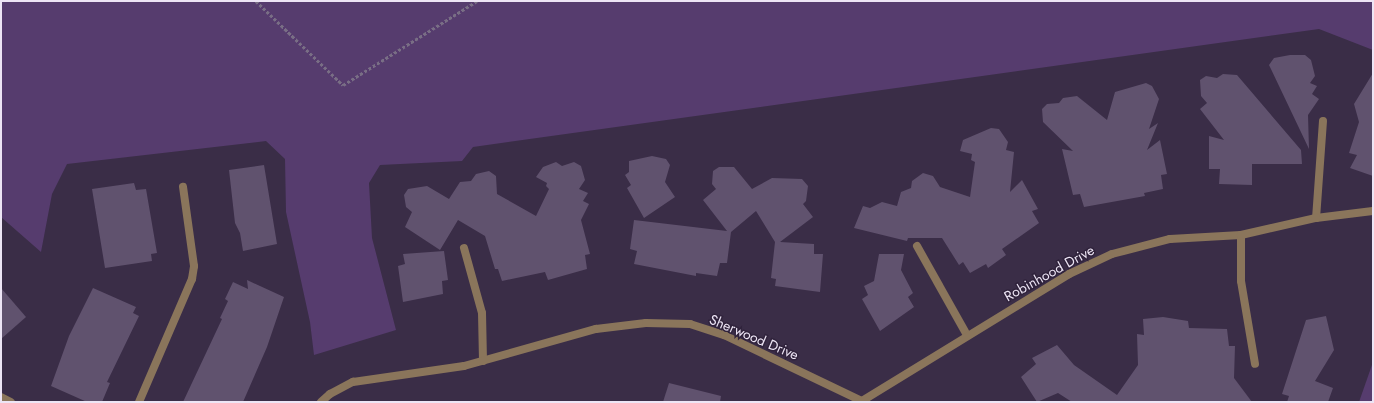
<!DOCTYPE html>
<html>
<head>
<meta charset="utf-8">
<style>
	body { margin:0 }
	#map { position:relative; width:1374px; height:403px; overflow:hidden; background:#3a2d47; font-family:Jost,sans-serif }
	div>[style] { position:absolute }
	.green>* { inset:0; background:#563c6e }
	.building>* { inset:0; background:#60526e }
	.path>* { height:2.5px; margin-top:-1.25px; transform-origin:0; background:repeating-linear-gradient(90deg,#796e85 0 3px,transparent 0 5px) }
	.service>* { height:8px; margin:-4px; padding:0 4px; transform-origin:4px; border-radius:4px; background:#8a755b }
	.minor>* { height:8px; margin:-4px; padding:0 4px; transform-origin:4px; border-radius:4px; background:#8a755b }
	span { translate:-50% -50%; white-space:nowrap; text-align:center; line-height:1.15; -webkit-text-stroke:3px #30233c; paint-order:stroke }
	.street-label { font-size:14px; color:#ede5f5 }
	.frame { position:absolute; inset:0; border:2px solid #ede5f5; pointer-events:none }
</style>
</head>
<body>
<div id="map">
	<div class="green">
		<div style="clip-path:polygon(1px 1px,1373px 1px,1373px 50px,1319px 29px,473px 147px,462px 161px,380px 165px,369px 183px,372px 238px,396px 330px,314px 355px,310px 322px,286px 212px,285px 159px,266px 141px,67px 164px,52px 194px,41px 252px,1px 217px)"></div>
		<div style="clip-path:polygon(1373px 362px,1373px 402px,1359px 402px)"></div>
	</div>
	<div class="building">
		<div style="clip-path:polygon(1290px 55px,1305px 55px,1311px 60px,1315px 76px,1310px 83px,1317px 86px,1312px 94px,1319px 99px,1308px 115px,1309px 149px,1269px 65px,1274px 58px)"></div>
		<div style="clip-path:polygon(1373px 73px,1373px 176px,1350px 168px,1357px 155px,1349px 153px,1359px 122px,1354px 104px)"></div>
		<div style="clip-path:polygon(1223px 74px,1237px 75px,1301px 150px,1302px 164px,1252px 164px,1252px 185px,1219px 184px,1220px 169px,1209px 169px,1209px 136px,1224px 140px,1200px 109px,1207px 103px,1201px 96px,1200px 80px,1206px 76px,1217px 78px)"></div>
		<div style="clip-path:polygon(1146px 83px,1152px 86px,1159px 99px,1149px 129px,1158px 123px,1147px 150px,1160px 140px,1167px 174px,1161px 175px,1163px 189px,1144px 193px,1145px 196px,1084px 207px,1080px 194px,1073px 195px,1062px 149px,1073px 151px,1043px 122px,1042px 109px,1047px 104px,1059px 103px,1063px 98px,1077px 96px,1107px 120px,1115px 92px)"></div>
		<div style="clip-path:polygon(991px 128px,999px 129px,1008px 142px,1006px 150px,1014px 152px,1010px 192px,1022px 180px,1038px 209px,1032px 211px,1039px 223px,1002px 249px,1006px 255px,988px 268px,986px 264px,970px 273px,963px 262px,959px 265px,942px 238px,908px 238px,907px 241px,854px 228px,863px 206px,870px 208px,882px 202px,897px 206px,901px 192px,911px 188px,912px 181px,923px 173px,933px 176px,940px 187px,970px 197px,975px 162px,971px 160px,972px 154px,960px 151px,963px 140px)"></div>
		<div style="clip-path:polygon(652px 156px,666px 159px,670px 165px,665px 182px,675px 197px,644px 218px,627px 188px,631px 185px,625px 175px,629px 172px,629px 161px)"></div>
		<div style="clip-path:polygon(556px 162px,562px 166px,574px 162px,581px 166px,585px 180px,579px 189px,588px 193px,583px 201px,589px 204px,581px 220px,590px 254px,585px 255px,587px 269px,548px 280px,545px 272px,502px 281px,498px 269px,495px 269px,485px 236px,458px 220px,440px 250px,405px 227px,412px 212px,406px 207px,404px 195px,408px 189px,427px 186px,449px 199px,460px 182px,471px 181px,476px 174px,489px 171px,496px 176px,497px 194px,536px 216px,549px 189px,546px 186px,547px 183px,536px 177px,543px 167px)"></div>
		<div style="clip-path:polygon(264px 165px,277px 244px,243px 251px,240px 233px,235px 223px,229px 170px)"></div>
		<div style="clip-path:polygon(719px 167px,734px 167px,752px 189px,772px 178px,802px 179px,808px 186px,806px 201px,803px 204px,813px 217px,780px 242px,814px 244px,814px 254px,823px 254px,820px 292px,775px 286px,776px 279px,771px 278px,775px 242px,756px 211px,731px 232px,727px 263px,720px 263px,717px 276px,696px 273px,696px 276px,634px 264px,637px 251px,630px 249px,634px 220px,727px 231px,703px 200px,716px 189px,712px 184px,713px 171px)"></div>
		<div style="clip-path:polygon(134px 183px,136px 190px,146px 189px,157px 253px,151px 254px,152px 261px,105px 268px,92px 189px)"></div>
		<div style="clip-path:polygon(444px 251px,448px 280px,442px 281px,443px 294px,403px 302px,398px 266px,405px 264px,403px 254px)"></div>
		<div style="clip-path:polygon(879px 254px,904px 254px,901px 270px,913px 293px,908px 297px,914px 307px,880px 331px,862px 299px,868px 295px,864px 286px,874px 281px)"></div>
		<div style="clip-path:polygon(247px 280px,284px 297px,267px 347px,243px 402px,183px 402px,222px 319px,220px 318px,228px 301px,225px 299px,233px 282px,248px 289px)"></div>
		<div style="clip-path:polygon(1px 288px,26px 317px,1px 339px)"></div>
		<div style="clip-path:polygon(93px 288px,136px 307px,133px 313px,139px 316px,107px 382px,110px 383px,102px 402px,87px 402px,51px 386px,69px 336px)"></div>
		<div style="clip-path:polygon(1326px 316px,1334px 350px,1315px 381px,1333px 388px,1328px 402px,1287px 402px,1289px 396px,1282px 394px,1306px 320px)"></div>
		<div style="clip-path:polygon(1163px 317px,1188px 321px,1189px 328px,1227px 329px,1229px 346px,1235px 346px,1234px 378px,1252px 402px,1072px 402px,1058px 393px,1037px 402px,1021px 377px,1036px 364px,1032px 358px,1057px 345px,1074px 365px,1117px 395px,1138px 365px,1137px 334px,1144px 335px,1143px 319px)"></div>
		<div style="clip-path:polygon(669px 383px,721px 396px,720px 402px,663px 402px)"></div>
	</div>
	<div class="path">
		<div style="left:256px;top:1px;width:121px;rotate:44deg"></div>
		<div style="left:343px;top:85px;width:158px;rotate:-32.1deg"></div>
	</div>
	<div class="service">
		<div style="left:1323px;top:121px;width:97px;rotate:94.1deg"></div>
		<div style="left:1316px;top:218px;width:57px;rotate:-7deg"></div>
		<div style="left:1241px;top:235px;width:46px;rotate:90deg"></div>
		<div style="left:1241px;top:281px;width:84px;rotate:80.4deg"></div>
		<div style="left:917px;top:246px;width:102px;rotate:60.7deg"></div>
		<div style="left:464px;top:248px;width:67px;rotate:74.5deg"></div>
		<div style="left:482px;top:313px;width:48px;rotate:88.8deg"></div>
		<div style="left:1px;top:397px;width:11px;rotate:27deg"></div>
		<div style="left:139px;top:402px;width:134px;rotate:-66.7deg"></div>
		<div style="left:192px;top:279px;width:13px;rotate:-81deg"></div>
		<div style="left:194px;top:266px;width:80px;rotate:-97.9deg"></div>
		<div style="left:321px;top:402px;width:12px;rotate:-42deg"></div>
		<div style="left:330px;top:394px;width:26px;rotate:-28deg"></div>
		<div style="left:353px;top:382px;width:112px;rotate:-8.2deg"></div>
	</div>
	<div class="minor">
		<div style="left:464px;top:366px;width:137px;rotate:-15.7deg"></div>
		<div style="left:596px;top:329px;width:50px;rotate:-6.8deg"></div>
		<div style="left:646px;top:323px;width:44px;rotate:1.3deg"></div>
		<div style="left:690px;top:324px;width:36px;rotate:18deg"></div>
		<div style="left:724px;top:335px;width:153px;rotate:25.6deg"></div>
		<div style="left:862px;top:401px;width:243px;rotate:-31.5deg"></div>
		<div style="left:1069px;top:274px;width:47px;rotate:-24.9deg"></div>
		<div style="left:1112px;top:254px;width:60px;rotate:-14.5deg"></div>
		<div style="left:1170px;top:239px;width:71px;rotate:-3.2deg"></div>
		<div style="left:1241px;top:235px;width:77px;rotate:-12.8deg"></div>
	</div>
	<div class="street-label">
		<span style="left:1049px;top:273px;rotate:-29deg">Robinhood Drive</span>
		<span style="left:754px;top:337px;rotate:23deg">Sherwood Drive</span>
	</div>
	<div class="frame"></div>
</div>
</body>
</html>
